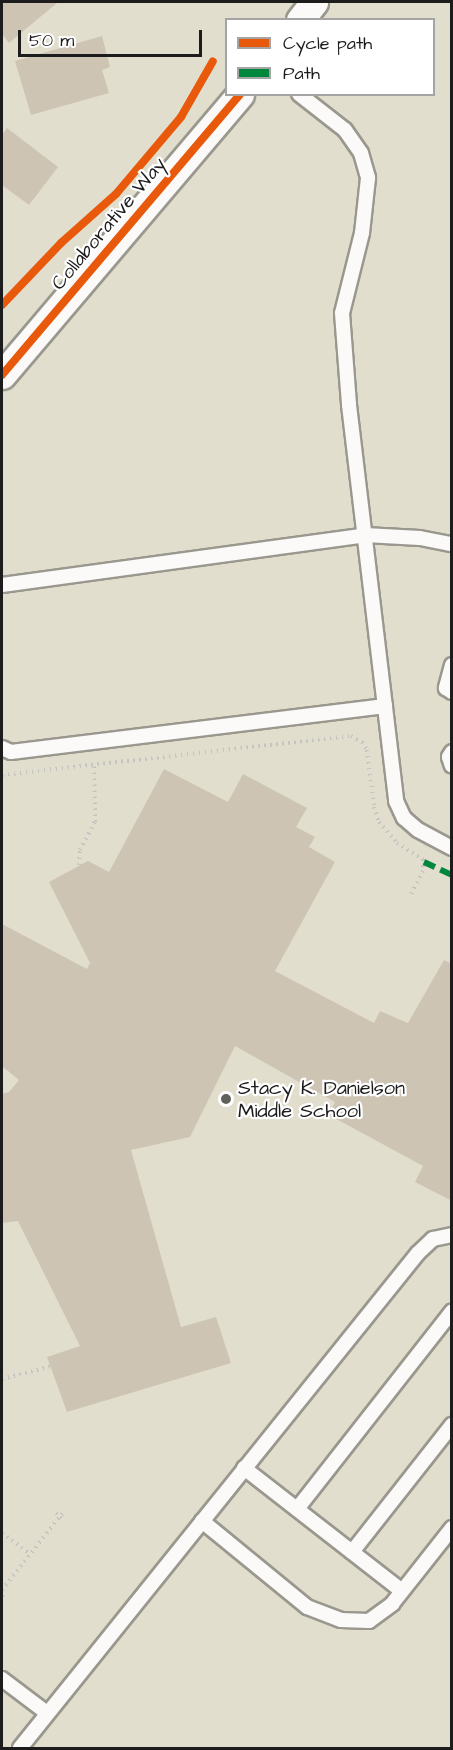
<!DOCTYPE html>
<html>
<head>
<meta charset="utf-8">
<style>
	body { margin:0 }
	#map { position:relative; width:453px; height:1750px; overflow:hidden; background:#e2decd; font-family:"Architects Daughter",sans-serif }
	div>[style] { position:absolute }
	.building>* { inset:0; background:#cdc4b4 }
	.path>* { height:4px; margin-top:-2px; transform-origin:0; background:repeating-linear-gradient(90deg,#c4c4c0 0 1.5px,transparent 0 6px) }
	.roads { filter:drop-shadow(2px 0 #9a988e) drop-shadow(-2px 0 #9a988e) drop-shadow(0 2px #9a988e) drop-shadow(0 -2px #9a988e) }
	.lane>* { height:14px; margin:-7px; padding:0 7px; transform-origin:7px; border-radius:7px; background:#fbfaf8 }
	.street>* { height:27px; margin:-13.5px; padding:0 13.5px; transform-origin:13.5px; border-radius:13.5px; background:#fbfaf8 }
	.quiet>* { height:6px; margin-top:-3px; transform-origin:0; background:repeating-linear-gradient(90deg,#00873e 0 12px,transparent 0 18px) }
	.cycleway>* { height:8px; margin:-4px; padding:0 4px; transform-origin:4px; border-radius:4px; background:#e8590c }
	.dots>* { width:16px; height:16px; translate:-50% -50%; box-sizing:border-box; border:3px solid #fff; border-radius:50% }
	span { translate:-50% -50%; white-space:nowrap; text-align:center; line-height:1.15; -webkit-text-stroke:4.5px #fff; paint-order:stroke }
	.street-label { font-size:20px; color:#1c1c1c }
	.poi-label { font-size:20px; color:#1c1c1c }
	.left { translate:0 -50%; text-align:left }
	.frame { position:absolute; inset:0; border:3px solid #1c1c1c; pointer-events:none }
	.legend { position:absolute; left:225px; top:18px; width:210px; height:78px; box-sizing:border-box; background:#fff; border:2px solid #a4a4a4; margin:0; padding:8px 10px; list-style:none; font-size:18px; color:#1c1c1c }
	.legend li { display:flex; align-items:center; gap:12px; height:30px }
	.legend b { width:30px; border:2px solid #a4a4a4 }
	.scale { position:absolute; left:18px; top:30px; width:184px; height:27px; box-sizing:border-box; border:3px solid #1c1c1c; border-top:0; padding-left:8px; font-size:18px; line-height:21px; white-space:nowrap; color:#1c1c1c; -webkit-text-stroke:4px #fff; paint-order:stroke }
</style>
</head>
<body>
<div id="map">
	<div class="building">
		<div style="clip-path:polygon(2px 2px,55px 2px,57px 3px,9px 43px,2px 34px)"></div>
		<div style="clip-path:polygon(102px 36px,110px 67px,102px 70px,109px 93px,31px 115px,15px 61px)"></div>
		<div style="clip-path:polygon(7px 128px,58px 167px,29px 205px,2px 185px,2px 135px)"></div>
		<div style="clip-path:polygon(164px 769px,228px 802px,243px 774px,307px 808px,296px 827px,315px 837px,309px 847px,335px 862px,275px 971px,374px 1023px,380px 1011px,408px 1023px,444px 960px,452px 964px,452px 1201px,415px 1182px,423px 1166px,329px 1115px,335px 1102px,235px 1046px,190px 1137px,131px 1150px,181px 1327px,216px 1317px,231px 1363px,67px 1412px,47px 1357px,80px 1346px,18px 1221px,2px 1223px,2px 1094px,9px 1092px,19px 1080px,2px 1066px,2px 924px,87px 969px,90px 963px,49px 882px,88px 861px,109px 872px)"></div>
	</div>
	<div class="path">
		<div style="left:2px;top:775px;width:351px;rotate:-6.4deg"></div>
		<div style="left:351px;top:736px;width:13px;rotate:29deg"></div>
		<div style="left:362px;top:742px;width:9px;rotate:58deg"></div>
		<div style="left:367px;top:750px;width:57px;rotate:83deg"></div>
		<div style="left:374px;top:807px;width:16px;rotate:72deg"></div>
		<div style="left:379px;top:822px;width:28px;rotate:49deg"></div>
		<div style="left:397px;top:843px;width:31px;rotate:32deg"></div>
		<div style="left:423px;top:859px;width:12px;rotate:90deg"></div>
		<div style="left:423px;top:871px;width:28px;rotate:117deg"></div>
		<div style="left:79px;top:871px;width:21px;rotate:-87deg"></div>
		<div style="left:80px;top:850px;width:32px;rotate:-62deg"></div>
		<div style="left:95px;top:822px;width:56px;rotate:-91deg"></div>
		<div style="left:2px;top:1379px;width:60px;rotate:-14.5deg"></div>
		<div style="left:56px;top:1513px;width:11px;rotate:41deg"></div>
		<div style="left:2px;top:1533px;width:35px;rotate:37deg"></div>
		<div style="left:2px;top:1590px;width:102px;rotate:-51.8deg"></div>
		<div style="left:2px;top:1596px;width:3px;rotate:45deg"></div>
	</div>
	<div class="roads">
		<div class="lane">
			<div style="left:299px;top:94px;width:58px;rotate:38deg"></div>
			<div style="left:345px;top:130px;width:28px;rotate:55deg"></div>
			<div style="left:361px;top:153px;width:26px;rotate:74deg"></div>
			<div style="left:368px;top:178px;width:55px;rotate:96.2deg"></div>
			<div style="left:362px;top:233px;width:82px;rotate:104deg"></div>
			<div style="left:342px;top:313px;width:92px;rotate:85.6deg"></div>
			<div style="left:349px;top:405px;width:399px;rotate:83.2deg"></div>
			<div style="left:396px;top:801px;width:19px;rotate:65deg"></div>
			<div style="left:404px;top:818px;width:18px;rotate:41deg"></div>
			<div style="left:418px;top:830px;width:38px;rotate:28deg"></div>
			<div style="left:2px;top:585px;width:366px;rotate:-7.8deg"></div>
			<div style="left:365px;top:535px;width:55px;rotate:3.1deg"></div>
			<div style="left:420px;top:538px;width:33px;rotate:11deg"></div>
			<div style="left:452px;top:665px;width:24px;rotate:105deg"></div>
			<div style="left:446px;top:688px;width:7px;rotate:34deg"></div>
			<div style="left:2px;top:748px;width:10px;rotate:24deg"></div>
			<div style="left:11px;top:752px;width:377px;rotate:-7deg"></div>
			<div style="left:452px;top:752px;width:6px;rotate:121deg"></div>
			<div style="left:449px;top:757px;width:9px;rotate:72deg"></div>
			<div style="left:244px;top:1468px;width:200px;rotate:37.9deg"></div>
			<div style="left:297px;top:1509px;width:251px;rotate:-51.9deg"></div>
			<div style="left:202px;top:1521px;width:136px;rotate:39.3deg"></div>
			<div style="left:307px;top:1607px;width:36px;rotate:21deg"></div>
			<div style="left:341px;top:1620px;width:28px;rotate:2deg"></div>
			<div style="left:369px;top:1621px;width:29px;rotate:-36deg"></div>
			<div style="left:392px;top:1604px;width:97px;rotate:-51.7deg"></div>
			<div style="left:352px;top:1552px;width:162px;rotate:-51.8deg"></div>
			<div style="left:2px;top:1679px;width:56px;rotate:37.1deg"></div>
			<div style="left:20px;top:1748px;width:635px;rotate:-51.2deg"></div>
			<div style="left:418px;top:1253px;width:21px;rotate:-43deg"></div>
			<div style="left:433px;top:1239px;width:19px;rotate:-12deg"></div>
		</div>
		<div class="street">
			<div style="left:300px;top:20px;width:23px;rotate:-52deg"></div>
			<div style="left:2px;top:375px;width:368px;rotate:-49.7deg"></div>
		</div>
	</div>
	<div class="quiet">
		<div style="left:424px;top:862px;width:31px;rotate:25deg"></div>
	</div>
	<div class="cycleway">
		<div style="left:2px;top:305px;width:86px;rotate:-46.4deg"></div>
		<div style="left:61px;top:243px;width:74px;rotate:-41.7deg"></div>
		<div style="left:116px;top:194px;width:101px;rotate:-49.8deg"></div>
		<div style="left:181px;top:117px;width:64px;rotate:-60.3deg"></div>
		<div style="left:2px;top:375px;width:368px;rotate:-49.7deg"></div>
	</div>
	<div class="dots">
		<div style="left:226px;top:1099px;background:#61605a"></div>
	</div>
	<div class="street-label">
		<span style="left:109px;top:224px;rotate:-50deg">Collaborative Way</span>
	</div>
	<div class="poi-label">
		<span class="left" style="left:238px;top:1100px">Stacy K. Danielson<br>Middle School</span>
	</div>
	<div class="frame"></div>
	<ul class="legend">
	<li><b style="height:8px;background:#e8590c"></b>Cycle path</li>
	<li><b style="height:8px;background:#00873e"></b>Path</li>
	</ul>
	<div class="scale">50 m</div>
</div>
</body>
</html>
